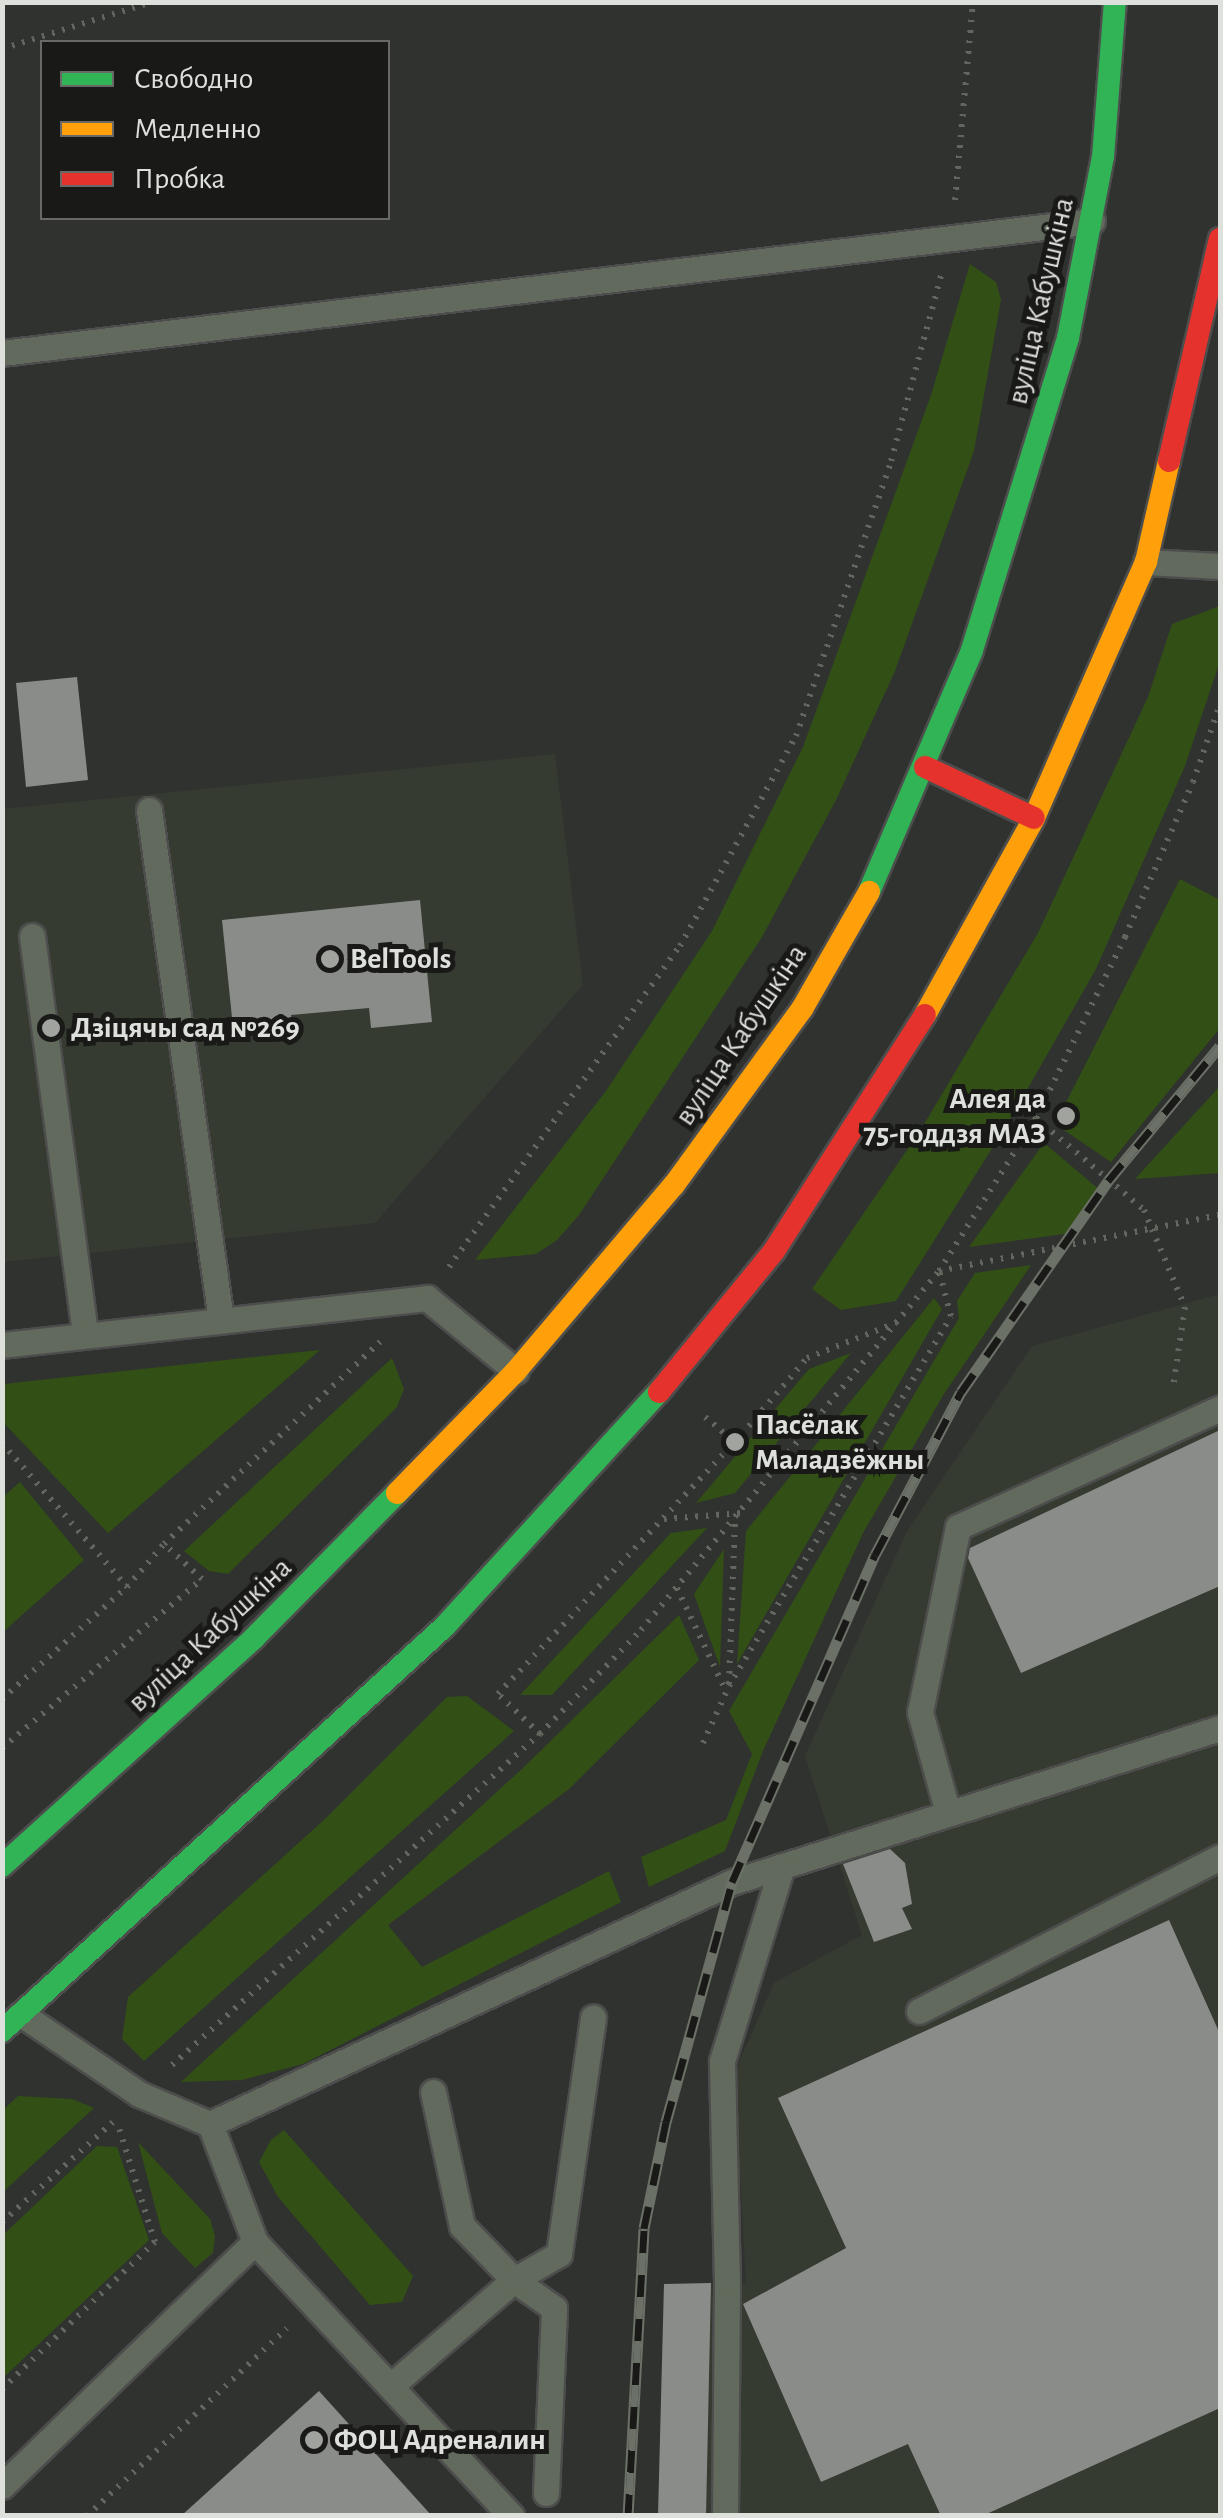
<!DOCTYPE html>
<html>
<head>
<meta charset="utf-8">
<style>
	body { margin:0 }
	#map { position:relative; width:1223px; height:2518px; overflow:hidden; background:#30322f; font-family:"Alegreya Sans",sans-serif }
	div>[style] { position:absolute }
	.built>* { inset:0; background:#353b31 }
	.green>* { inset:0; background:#325015 }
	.building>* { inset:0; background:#8a8c89 }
	.path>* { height:6px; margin-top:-3px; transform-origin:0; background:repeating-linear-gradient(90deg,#61675e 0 2.5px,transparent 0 10.5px) }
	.roads { filter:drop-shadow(2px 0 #4c4d4c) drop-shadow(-2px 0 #4c4d4c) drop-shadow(0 2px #4c4d4c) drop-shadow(0 -2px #4c4d4c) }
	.lane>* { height:25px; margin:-12.5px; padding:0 12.5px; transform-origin:12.5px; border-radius:12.5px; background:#616a5c }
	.fast>* { height:22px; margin:-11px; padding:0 11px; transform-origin:11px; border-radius:11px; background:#30b455 }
	.slow>* { height:22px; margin:-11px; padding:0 11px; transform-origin:11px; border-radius:11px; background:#ff9f0a }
	.jam>* { height:22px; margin:-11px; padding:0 11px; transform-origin:11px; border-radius:11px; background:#e5322d }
	.rail>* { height:11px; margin-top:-5.5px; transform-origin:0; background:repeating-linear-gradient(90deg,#191a18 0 22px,#6c7168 0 44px); box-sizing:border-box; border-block:2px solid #6c7168 }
	.dots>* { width:28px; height:28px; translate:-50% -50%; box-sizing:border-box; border:5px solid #191a18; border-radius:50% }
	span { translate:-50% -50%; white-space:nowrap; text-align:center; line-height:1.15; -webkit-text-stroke:10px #191a18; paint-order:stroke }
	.street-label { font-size:30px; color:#dee0dc }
	.poi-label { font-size:30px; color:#dee0dc; font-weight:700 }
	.left { translate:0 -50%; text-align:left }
	.right { translate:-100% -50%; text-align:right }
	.frame { position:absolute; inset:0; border:5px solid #dee0dc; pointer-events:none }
	.legend { position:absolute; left:40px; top:40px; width:350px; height:180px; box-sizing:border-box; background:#191a18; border:2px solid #686966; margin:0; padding:12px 18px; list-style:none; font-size:30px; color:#dee0dc }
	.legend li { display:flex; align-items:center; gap:20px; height:50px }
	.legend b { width:50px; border:2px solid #686966 }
</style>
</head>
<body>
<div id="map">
	<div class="built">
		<div style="clip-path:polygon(555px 754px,583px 985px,375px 1223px,3px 1262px,2px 809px)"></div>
		<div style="clip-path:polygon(1220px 1294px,1220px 2515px,658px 2516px,664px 2284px,746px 2283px,734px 2073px,774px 1983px,862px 1935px,805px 1756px,906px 1533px,1032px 1346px)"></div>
	</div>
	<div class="green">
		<div style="clip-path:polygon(970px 264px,996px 282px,1001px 300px,974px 451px,895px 671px,836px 800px,762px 937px,579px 1215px,557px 1240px,536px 1254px,475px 1260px,606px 1091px,712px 931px,803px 747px,931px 395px)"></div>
		<div style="clip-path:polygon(1220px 606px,1220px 661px,1185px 766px,1096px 969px,1008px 1123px,896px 1301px,841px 1310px,812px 1289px,920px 1131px,1038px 933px,1148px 697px,1172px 624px)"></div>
		<div style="clip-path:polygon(1180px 879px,1220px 900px,1220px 1028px,1111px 1162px,1055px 1124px)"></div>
		<div style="clip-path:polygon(1220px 1086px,1220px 1173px,1135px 1179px)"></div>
		<div style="clip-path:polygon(1044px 1143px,1101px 1191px,1071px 1233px,969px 1247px)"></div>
		<div style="clip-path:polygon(1031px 1265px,944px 1394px,863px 1533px,763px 1751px,725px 1851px,649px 1887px,641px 1857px,726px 1820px,752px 1754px,729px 1711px,959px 1318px,957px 1301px,975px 1273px)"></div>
		<div style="clip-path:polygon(934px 1298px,942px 1309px,737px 1664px,746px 1531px)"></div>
		<div style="clip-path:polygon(320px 1350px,108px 1533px,3px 1422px,3px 1384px)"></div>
		<div style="clip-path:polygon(851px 1353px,735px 1493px,696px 1503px,809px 1369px)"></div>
		<div style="clip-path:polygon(392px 1358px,404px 1389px,397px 1407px,228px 1574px,209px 1571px,184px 1551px)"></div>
		<div style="clip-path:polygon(20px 1482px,84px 1560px,3px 1632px,3px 1497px)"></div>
		<div style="clip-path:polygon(707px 1528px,552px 1695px,520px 1695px,671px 1533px)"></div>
		<div style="clip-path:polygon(724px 1549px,720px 1667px,694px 1594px)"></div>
		<div style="clip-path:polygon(679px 1615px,699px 1660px,569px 1789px,388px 1925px,422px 1967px,609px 1871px,621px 1902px,303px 2064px,242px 2080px,181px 2082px,524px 1767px)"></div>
		<div style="clip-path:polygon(467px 1696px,514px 1731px,144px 2061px,122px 2039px,128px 1997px,325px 1819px,447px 1697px)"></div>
		<div style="clip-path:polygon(18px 2096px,72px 2099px,94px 2108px,3px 2192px,3px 2110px)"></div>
		<div style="clip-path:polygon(284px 2130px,413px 2276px,402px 2302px,370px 2305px,278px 2197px,259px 2162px,271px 2140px)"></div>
		<div style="clip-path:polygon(138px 2142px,210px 2219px,215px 2236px,213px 2253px,195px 2268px,162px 2233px)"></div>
		<div style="clip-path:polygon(97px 2146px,117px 2147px,149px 2240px,3px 2378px,3px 2235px)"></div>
	</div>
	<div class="building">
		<div style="clip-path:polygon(77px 677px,88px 780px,26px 787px,16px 683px)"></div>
		<div style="clip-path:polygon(420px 900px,432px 1022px,371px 1028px,369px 1008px,291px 1015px,293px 1031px,234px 1037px,222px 920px)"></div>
		<div style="clip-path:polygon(1220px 1430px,1220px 1586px,1021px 1673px,968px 1558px,970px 1548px)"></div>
		<div style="clip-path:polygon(890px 1849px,905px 1863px,912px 1904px,902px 1908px,912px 1929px,874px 1942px,843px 1864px)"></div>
		<div style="clip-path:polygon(1169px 1920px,1220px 2034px,1220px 2408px,982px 2516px,941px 2516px,908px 2444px,821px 2482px,743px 2304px,846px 2248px,778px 2098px)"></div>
		<div style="clip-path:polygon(711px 2283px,706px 2516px,658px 2516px,664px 2284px)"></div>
		<div style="clip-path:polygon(319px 2391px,432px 2516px,181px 2516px)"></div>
	</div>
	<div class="path">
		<div style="left:2px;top:49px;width:157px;rotate:-17.4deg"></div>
		<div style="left:955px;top:200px;width:199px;rotate:-84.8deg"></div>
		<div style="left:1036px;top:1118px;width:142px;rotate:40.4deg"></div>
		<div style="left:1144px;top:1210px;width:105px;rotate:67.1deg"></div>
		<div style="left:1185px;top:1307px;width:81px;rotate:98.5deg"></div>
		<div style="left:449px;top:1267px;width:395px;rotate:-54.3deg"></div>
		<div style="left:680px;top:946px;width:240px;rotate:-61.1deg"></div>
		<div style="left:796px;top:736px;width:291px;rotate:-70.9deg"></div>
		<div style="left:891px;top:461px;width:192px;rotate:-74.9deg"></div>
		<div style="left:705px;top:1417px;width:39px;rotate:40deg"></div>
		<div style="left:2px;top:1443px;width:191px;rotate:49deg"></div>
		<div style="left:664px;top:1519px;width:78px;rotate:-4.4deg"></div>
		<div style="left:677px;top:1588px;width:114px;rotate:64.6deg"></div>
		<div style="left:729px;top:1684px;width:162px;rotate:-87.9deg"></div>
		<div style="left:2px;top:1699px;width:168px;rotate:-41.9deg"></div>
		<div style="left:127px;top:1587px;width:57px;rotate:-49.3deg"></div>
		<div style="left:164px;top:1544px;width:296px;rotate:-43.1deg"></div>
		<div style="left:540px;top:1734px;width:58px;rotate:-136.4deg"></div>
		<div style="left:498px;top:1694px;width:346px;rotate:-46.8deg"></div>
		<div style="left:735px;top:1442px;width:111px;rotate:-49.4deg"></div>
		<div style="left:807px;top:1358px;width:96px;rotate:-21.5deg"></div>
		<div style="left:703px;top:1743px;width:63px;rotate:-65.5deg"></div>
		<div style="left:729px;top:1686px;width:431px;rotate:-59deg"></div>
		<div style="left:951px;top:1316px;width:47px;rotate:-104.9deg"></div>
		<div style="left:939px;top:1271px;width:287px;rotate:-11.3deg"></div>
		<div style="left:2px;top:1748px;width:262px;rotate:-40.2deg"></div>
		<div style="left:202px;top:1579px;width:52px;rotate:-137.4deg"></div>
		<div style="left:172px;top:2065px;width:495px;rotate:-42deg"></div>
		<div style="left:540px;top:1734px;width:145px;rotate:-45.8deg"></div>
		<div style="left:641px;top:1630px;width:467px;rotate:-50.3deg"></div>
		<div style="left:939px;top:1271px;width:181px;rotate:-57.6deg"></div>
		<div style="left:1036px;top:1118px;width:202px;rotate:-63.8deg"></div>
		<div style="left:1125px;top:937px;width:169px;rotate:-66.3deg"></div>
		<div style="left:1193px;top:782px;width:82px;rotate:-70.7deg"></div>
		<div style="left:2px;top:2222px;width:149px;rotate:-42deg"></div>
		<div style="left:2px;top:2389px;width:212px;rotate:-43.9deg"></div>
		<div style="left:155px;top:2242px;width:123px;rotate:-107.5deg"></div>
		<div style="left:87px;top:2516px;width:274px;rotate:-43.2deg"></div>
	</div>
	<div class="roads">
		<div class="lane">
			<div style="left:2px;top:353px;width:1098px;rotate:-6.9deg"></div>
			<div style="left:1146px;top:562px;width:74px;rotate:3.1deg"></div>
			<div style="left:149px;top:810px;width:515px;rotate:81.96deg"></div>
			<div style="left:32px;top:936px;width:402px;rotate:82.4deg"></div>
			<div style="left:2px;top:1345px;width:428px;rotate:-6.3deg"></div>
			<div style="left:427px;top:1298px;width:115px;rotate:39.4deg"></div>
			<div style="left:948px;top:1813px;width:105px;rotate:-105.5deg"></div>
			<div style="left:920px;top:1712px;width:189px;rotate:-78.4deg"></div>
			<div style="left:958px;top:1527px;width:288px;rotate:-24.4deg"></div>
			<div style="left:919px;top:2011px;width:338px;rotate:-27.1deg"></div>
			<div style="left:21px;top:2014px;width:143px;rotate:34.1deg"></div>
			<div style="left:139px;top:2094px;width:77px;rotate:22.9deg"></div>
			<div style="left:210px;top:2124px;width:126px;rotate:69.1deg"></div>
			<div style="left:255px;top:2242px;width:375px;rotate:46.9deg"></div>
			<div style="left:210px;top:2124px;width:575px;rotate:-24.87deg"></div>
			<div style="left:732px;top:1882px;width:512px;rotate:-17.51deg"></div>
			<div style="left:393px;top:2384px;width:160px;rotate:-40.7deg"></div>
			<div style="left:514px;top:2280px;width:75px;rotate:-133.9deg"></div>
			<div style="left:462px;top:2226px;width:137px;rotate:-102.2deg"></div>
			<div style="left:2px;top:2486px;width:351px;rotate:-44deg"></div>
			<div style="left:546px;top:2493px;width:185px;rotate:-87.5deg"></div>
			<div style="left:554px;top:2308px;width:49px;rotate:-145deg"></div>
			<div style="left:514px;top:2280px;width:52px;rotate:-30deg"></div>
			<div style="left:559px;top:2254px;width:239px;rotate:-81.8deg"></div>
			<div style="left:725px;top:2516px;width:233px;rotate:-89.5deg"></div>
			<div style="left:727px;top:2283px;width:222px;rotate:-91.3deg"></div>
			<div style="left:722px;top:2061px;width:204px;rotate:-72.9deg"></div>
		</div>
		<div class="fast">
			<div style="left:869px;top:892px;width:263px;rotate:-66.9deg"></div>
			<div style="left:972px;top:650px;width:326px;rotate:-72.9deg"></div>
			<div style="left:1068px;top:338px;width:184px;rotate:-79.1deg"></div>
			<div style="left:1103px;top:157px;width:155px;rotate:-85.6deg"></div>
			<div style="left:2px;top:1866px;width:340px;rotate:-42.1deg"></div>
			<div style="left:254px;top:1638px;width:204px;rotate:-45.4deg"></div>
			<div style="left:2px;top:2031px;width:600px;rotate:-42.43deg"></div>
			<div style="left:445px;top:1626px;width:317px;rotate:-47.6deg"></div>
		</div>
		<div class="slow">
			<div style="left:925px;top:1015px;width:225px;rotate:-61deg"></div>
			<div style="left:1034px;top:818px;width:279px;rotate:-66.4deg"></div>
			<div style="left:1146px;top:562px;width:104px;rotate:-77.2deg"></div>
			<div style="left:397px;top:1493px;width:170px;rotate:-45.7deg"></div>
			<div style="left:516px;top:1371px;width:244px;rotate:-49.7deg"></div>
			<div style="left:674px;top:1185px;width:218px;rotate:-54deg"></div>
			<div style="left:802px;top:1009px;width:135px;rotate:-60.2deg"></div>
		</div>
		<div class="jam">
			<div style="left:1169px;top:461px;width:228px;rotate:-77.1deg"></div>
			<div style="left:925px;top:767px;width:120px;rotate:25.1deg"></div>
			<div style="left:659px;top:1392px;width:182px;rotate:-50.8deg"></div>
			<div style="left:774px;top:1251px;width:280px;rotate:-57.4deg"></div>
		</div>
	</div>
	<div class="rail">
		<div style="left:628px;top:2516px;width:288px;rotate:-86.8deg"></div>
		<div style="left:644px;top:2228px;width:108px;rotate:-78.3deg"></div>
		<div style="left:666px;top:2122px;width:249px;rotate:-74.6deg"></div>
		<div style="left:732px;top:1882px;width:357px;rotate:-66.4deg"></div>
		<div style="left:875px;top:1555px;width:184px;rotate:-62.2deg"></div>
		<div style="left:961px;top:1392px;width:257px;rotate:-55.1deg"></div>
		<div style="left:1108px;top:1181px;width:175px;rotate:-50.3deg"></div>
	</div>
	<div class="dots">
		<div style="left:330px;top:959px;background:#a1a39f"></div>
		<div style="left:51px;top:1028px;background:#a1a39f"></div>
		<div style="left:1066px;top:1116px;background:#a1a39f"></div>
		<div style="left:735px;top:1442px;background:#a1a39f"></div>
		<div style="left:314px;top:2440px;background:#a1a39f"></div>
	</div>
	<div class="street-label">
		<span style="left:1041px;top:301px;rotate:-77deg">вуліца Кабушкіна</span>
		<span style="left:741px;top:1035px;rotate:-56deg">вуліца Кабушкіна</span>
		<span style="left:210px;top:1635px;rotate:-43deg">вуліца Кабушкіна</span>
	</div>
	<div class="poi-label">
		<span class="left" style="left:350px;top:959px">BelTools</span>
		<span class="left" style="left:71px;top:1028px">Дзіцячы сад №269</span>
		<span class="right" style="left:1046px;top:1116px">Алея да<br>75-годдзя МАЗ</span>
		<span class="left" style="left:755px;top:1442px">Пасёлак<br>Маладзёжны</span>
		<span class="left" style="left:334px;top:2440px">ФОЦ Адреналин</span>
	</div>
	<div class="frame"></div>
	<ul class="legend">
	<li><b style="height:12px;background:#30b455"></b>Свободно</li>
	<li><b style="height:12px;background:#ff9f0a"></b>Медленно</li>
	<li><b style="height:12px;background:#e5322d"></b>Пробка</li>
	</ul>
</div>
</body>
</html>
